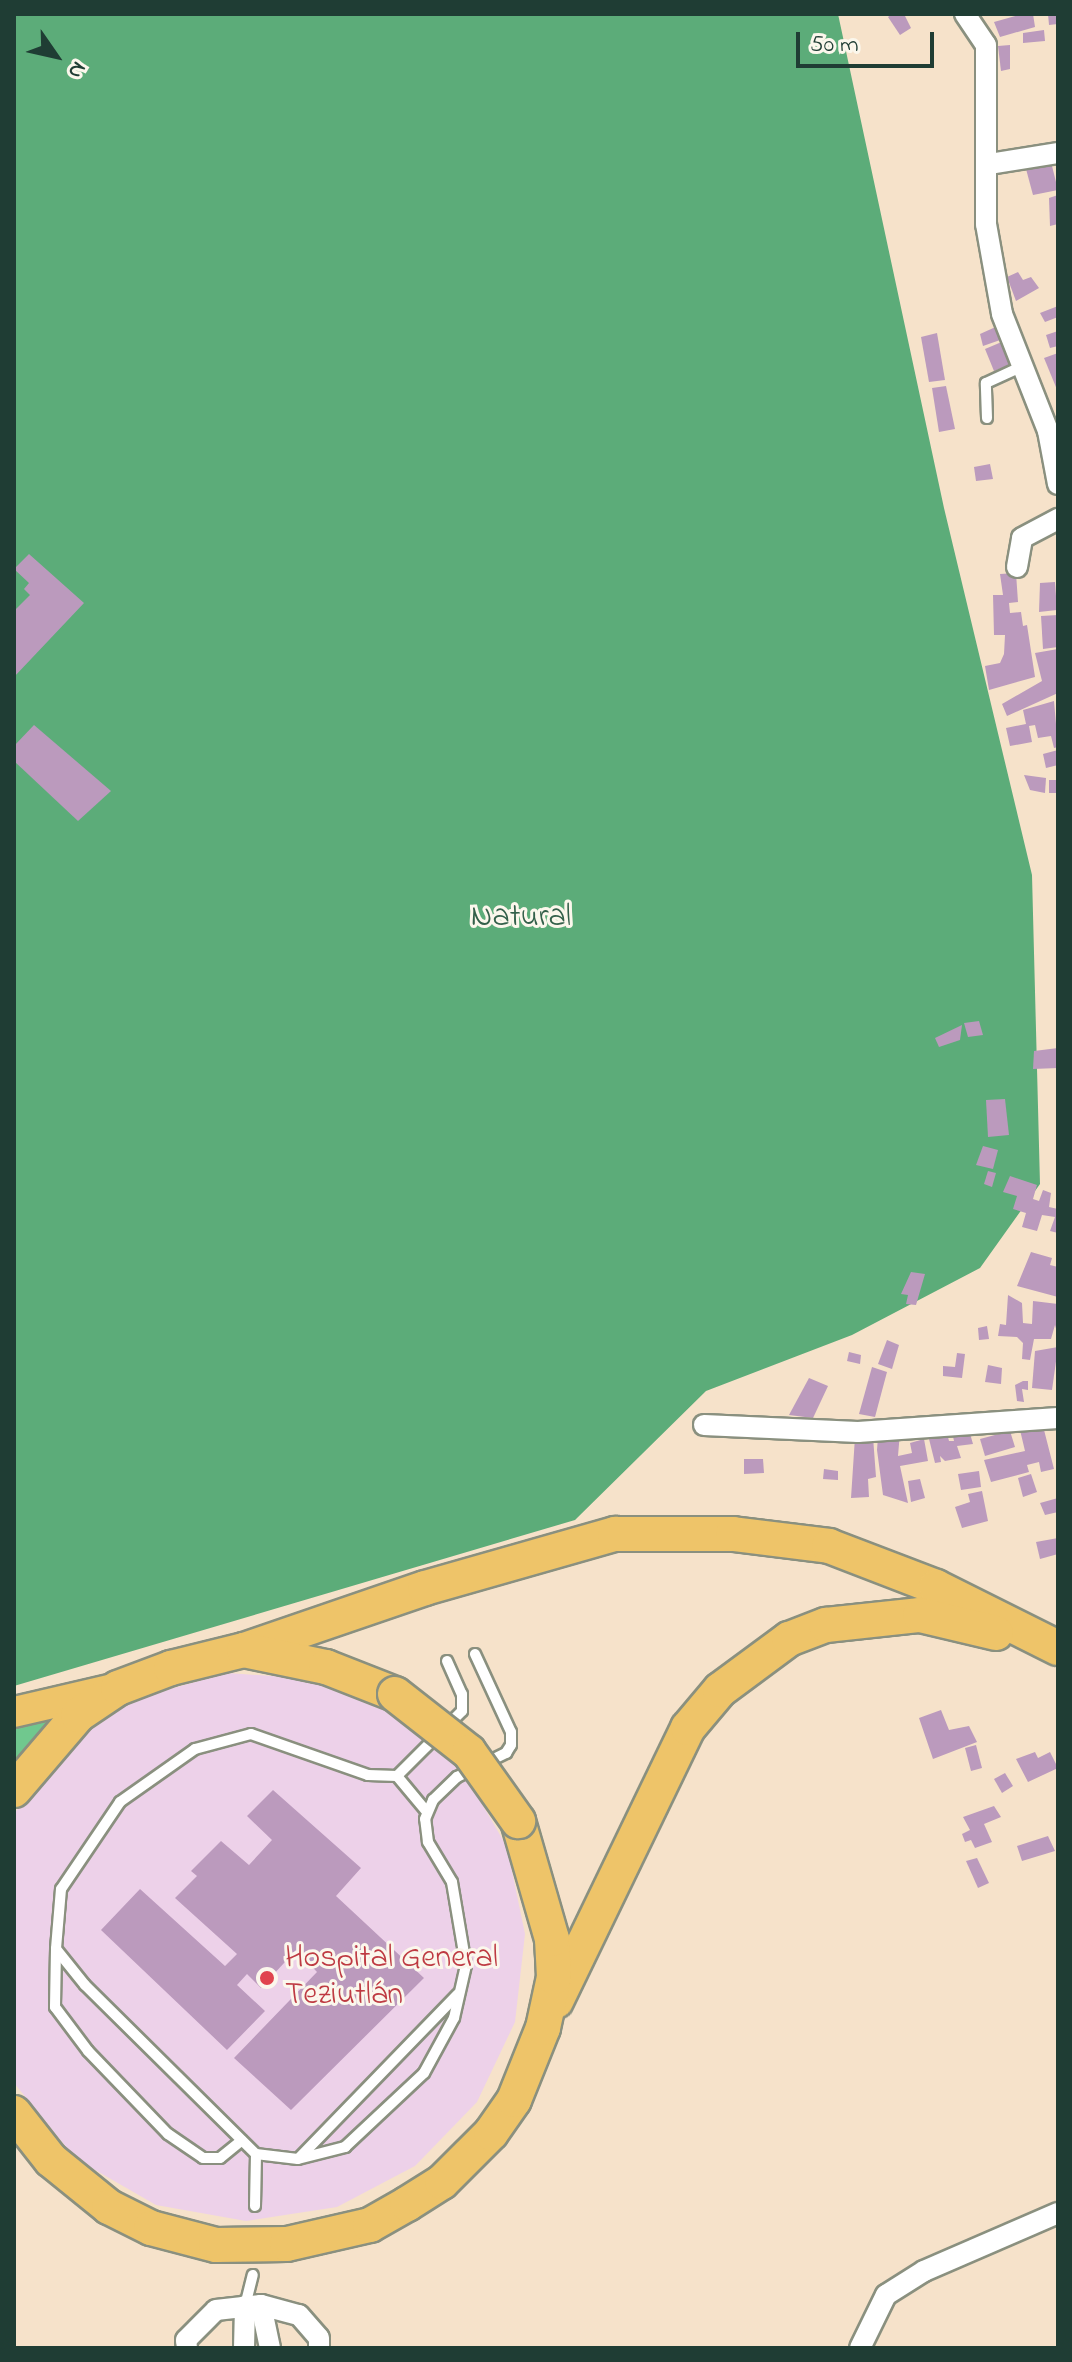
<!DOCTYPE html>
<html>
<head>
<meta charset="utf-8">
<style>
	body { margin:0 }
	#map { position:relative; width:1072px; height:2362px; overflow:hidden; background:#f6e2ca; font-family:"Indie Flower",sans-serif }
	div>[style] { position:absolute }
	.built>* { inset:0; background:#edd1e9 }
	.green>* { inset:0; background:#70c88e }
	.forest>* { inset:0; background:#5cac79 }
	.building>* { inset:0; background:#bb9abd }
	.roads { filter:drop-shadow(2px 0 #8a907f) drop-shadow(-2px 0 #8a907f) drop-shadow(0 2px #8a907f) drop-shadow(0 -2px #8a907f) }
	.lane>* { height:10px; margin:-5px; padding:0 5px; transform-origin:5px; border-radius:5px; background:#fff }
	.street>* { height:20px; margin:-10px; padding:0 10px; transform-origin:10px; border-radius:10px; background:#fff }
	.primary>* { height:30px; margin:-15px; padding:0 15px; transform-origin:15px; border-radius:15px; background:#eec469 }
	.highway>* { height:34px; margin:-17px; padding:0 17px; transform-origin:17px; border-radius:17px; background:#eec469 }
	.bridges { filter:drop-shadow(2px 0 #8a907f) drop-shadow(-2px 0 #8a907f) drop-shadow(0 2px #8a907f) drop-shadow(0 -2px #8a907f) }
	.highway-bridge>* { height:34px; margin:-17px; padding:0 17px; transform-origin:17px; border-radius:17px; background:#eec469 }
	.dots>* { width:22px; height:22px; translate:-50% -50%; box-sizing:border-box; border:4px solid #fbf7ec; border-radius:50% }
	span { translate:-50% -50%; white-space:nowrap; text-align:center; line-height:1.15; -webkit-text-stroke:6px #fbf7ec; paint-order:stroke }
	.park-label { font-size:32px; color:#33604a }
	.health-label { font-size:32px; color:#be3a42 }
	.left { translate:0 -50%; text-align:left }
	.frame { position:absolute; inset:0; border:16px solid #1f3d34; pointer-events:none }
	.north { position:absolute; left:16px; top:16px; width:80px; height:80px; -webkit-text-stroke:6px #fbf7ec; paint-order:stroke; rotate:124deg; font-size:22px; font-weight:700; line-height:32px; text-align:center; color:#1f3d34 }
	.north::after { content:''; display:block; margin:auto; width:28px; height:36px; background:#1f3d34; clip-path:polygon(50% 0,100% 100%,50% 72%,0 100%) }
	.scale { position:absolute; left:796px; top:32px; width:138px; height:36px; box-sizing:border-box; border:4px solid #1f3d34; border-top:0; padding-left:10px; font-size:24px; line-height:28px; white-space:nowrap; color:#1f3d34; -webkit-text-stroke:6px #fbf7ec; paint-order:stroke }
</style>
</head>
<body>
<div id="map">
	<div class="built">
		<div style="clip-path:polygon(227px 1673px,315px 1679px,396px 1713px,463px 1771px,507px 1847px,525px 1934px,515px 2022px,477px 2102px,415px 2166px,337px 2207px,246px 2221px,156px 2205px,76px 2159px,14px 2083px,14px 1814px,62px 1749px,138px 1698px)"></div>
	</div>
	<div class="green">
		<div style="clip-path:polygon(59px 1714px,14px 1775px,14px 1726px)"></div>
	</div>
	<div class="forest">
		<div style="clip-path:polygon(14px 14px,838px 14px,944px 508px,1032px 875px,1040px 1184px,980px 1268px,852px 1335px,706px 1391px,575px 1520px,14px 1686px)"></div>
	</div>
	<div class="building">
		<div style="clip-path:polygon(892px 14px,904px 14px,911px 28px,900px 35px,888px 17px)"></div>
		<div style="clip-path:polygon(1022px 14px,1033px 14px,1035px 27px,1000px 37px,994px 22px)"></div>
		<div style="clip-path:polygon(1048px 14px,1058px 14px,1058px 24px,1049px 25px)"></div>
		<div style="clip-path:polygon(1044px 30px,1045px 41px,1023px 43px,1023px 33px)"></div>
		<div style="clip-path:polygon(1010px 45px,1010px 69px,1001px 71px,998px 46px)"></div>
		<div style="clip-path:polygon(1052px 166px,1058px 190px,1033px 195px,1026px 169px)"></div>
		<div style="clip-path:polygon(1058px 195px,1058px 224px,1050px 226px,1049px 198px)"></div>
		<div style="clip-path:polygon(1018px 272px,1023px 280px,1031px 277px,1039px 288px,1016px 301px,1007px 277px)"></div>
		<div style="clip-path:polygon(1058px 306px,1058px 317px,1045px 322px,1040px 313px)"></div>
		<div style="clip-path:polygon(1000px 325px,1003px 339px,983px 346px,980px 334px)"></div>
		<div style="clip-path:polygon(1058px 331px,1058px 346px,1050px 348px,1046px 335px)"></div>
		<div style="clip-path:polygon(937px 333px,945px 380px,929px 382px,921px 337px)"></div>
		<div style="clip-path:polygon(1004px 341px,1014px 363px,994px 371px,985px 349px)"></div>
		<div style="clip-path:polygon(1058px 353px,1058px 392px,1044px 358px)"></div>
		<div style="clip-path:polygon(946px 386px,955px 429px,939px 432px,932px 388px)"></div>
		<div style="clip-path:polygon(990px 464px,993px 479px,976px 481px,974px 467px)"></div>
		<div style="clip-path:polygon(29px 554px,84px 603px,14px 677px,14px 611px,30px 595px,24px 589px,29px 583px,14px 569px)"></div>
		<div style="clip-path:polygon(1016px 573px,1018px 602px,1009px 603px,1010px 613px,1021px 612px,1023px 626px,1027px 625px,1035px 677px,989px 690px,985px 666px,1000px 663px,1004px 654px,1005px 635px,994px 635px,993px 595px,1003px 595px,1000px 574px)"></div>
		<div style="clip-path:polygon(1055px 582px,1057px 610px,1039px 612px,1040px 583px)"></div>
		<div style="clip-path:polygon(1058px 615px,1058px 647px,1043px 649px,1041px 616px)"></div>
		<div style="clip-path:polygon(1058px 649px,1058px 693px,1007px 716px,1002px 704px,1042px 681px,1035px 653px)"></div>
		<div style="clip-path:polygon(1054px 701px,1058px 747px,1054px 748px,1051px 736px,1038px 738px,1035px 725px,1029px 726px,1032px 742px,1010px 746px,1006px 728px,1026px 724px,1023px 710px)"></div>
		<div style="clip-path:polygon(34px 725px,111px 791px,78px 821px,14px 761px,14px 746px)"></div>
		<div style="clip-path:polygon(1058px 750px,1058px 765px,1046px 768px,1043px 754px)"></div>
		<div style="clip-path:polygon(1024px 775px,1046px 778px,1045px 793px,1030px 790px)"></div>
		<div style="clip-path:polygon(1049px 780px,1058px 780px,1058px 793px,1049px 793px)"></div>
		<div style="clip-path:polygon(979px 1021px,983px 1035px,968px 1037px,964px 1023px)"></div>
		<div style="clip-path:polygon(962px 1025px,960px 1040px,939px 1047px,935px 1038px)"></div>
		<div style="clip-path:polygon(1058px 1048px,1058px 1068px,1033px 1069px,1034px 1051px)"></div>
		<div style="clip-path:polygon(1005px 1099px,1009px 1135px,988px 1137px,986px 1100px)"></div>
		<div style="clip-path:polygon(983px 1146px,998px 1150px,993px 1169px,976px 1165px)"></div>
		<div style="clip-path:polygon(988px 1171px,996px 1173px,992px 1187px,984px 1184px)"></div>
		<div style="clip-path:polygon(1010px 1176px,1037px 1185px,1033px 1199px,1039px 1201px,1043px 1190px,1051px 1193px,1049px 1207px,1058px 1209px,1058px 1233px,1050px 1231px,1055px 1217px,1042px 1215px,1037px 1231px,1022px 1227px,1026px 1213px,1013px 1209px,1017px 1196px,1003px 1192px)"></div>
		<div style="clip-path:polygon(1031px 1252px,1052px 1258px,1050px 1265px,1058px 1267px,1058px 1297px,1017px 1286px)"></div>
		<div style="clip-path:polygon(911px 1272px,925px 1274px,916px 1305px,906px 1304px,908px 1295px,901px 1294px)"></div>
		<div style="clip-path:polygon(1008px 1295px,1022px 1303px,1023px 1323px,1032px 1324px,1033px 1301px,1058px 1304px,1058px 1336px,1055px 1325px,1051px 1339px,1034px 1339px,1030px 1360px,1022px 1359px,1023px 1343px,1017px 1337px,998px 1336px,1000px 1324px,1006px 1325px)"></div>
		<div style="clip-path:polygon(987px 1326px,989px 1339px,979px 1340px,978px 1328px)"></div>
		<div style="clip-path:polygon(887px 1340px,899px 1345px,892px 1369px,878px 1364px)"></div>
		<div style="clip-path:polygon(1058px 1347px,1052px 1390px,1032px 1388px,1035px 1351px)"></div>
		<div style="clip-path:polygon(849px 1352px,861px 1355px,860px 1364px,847px 1361px)"></div>
		<div style="clip-path:polygon(957px 1353px,965px 1354px,962px 1378px,943px 1376px,943px 1366px,955px 1367px)"></div>
		<div style="clip-path:polygon(988px 1365px,1002px 1368px,1001px 1384px,985px 1382px)"></div>
		<div style="clip-path:polygon(872px 1367px,887px 1372px,875px 1417px,859px 1414px)"></div>
		<div style="clip-path:polygon(809px 1378px,828px 1386px,813px 1418px,789px 1415px)"></div>
		<div style="clip-path:polygon(1023px 1381px,1028px 1381px,1028px 1390px,1022px 1389px,1024px 1402px,1017px 1401px,1015px 1385px)"></div>
		<div style="clip-path:polygon(1043px 1426px,1054px 1469px,1041px 1472px,1039px 1462px,1027px 1465px,1029px 1472px,991px 1482px,984px 1460px,1025px 1451px,1020px 1430px)"></div>
		<div style="clip-path:polygon(969px 1430px,973px 1444px,957px 1446px,961px 1458px,945px 1461px,940px 1456px,941px 1462px,935px 1463px,928px 1435px,947px 1433px,949px 1441px,954px 1441px,952px 1432px)"></div>
		<div style="clip-path:polygon(1010px 1431px,1015px 1447px,985px 1456px,980px 1439px)"></div>
		<div style="clip-path:polygon(900px 1432px,898px 1456px,912px 1453px,910px 1443px,924px 1439px,928px 1461px,900px 1466px,908px 1503px,883px 1495px,877px 1450px,878px 1437px)"></div>
		<div style="clip-path:polygon(855px 1437px,873px 1437px,876px 1477px,868px 1479px,869px 1497px,851px 1498px)"></div>
		<div style="clip-path:polygon(744px 1459px,763px 1459px,764px 1473px,744px 1474px)"></div>
		<div style="clip-path:polygon(824px 1469px,838px 1471px,838px 1480px,823px 1479px)"></div>
		<div style="clip-path:polygon(979px 1471px,981px 1487px,961px 1490px,958px 1474px)"></div>
		<div style="clip-path:polygon(1031px 1474px,1037px 1492px,1023px 1497px,1018px 1478px)"></div>
		<div style="clip-path:polygon(920px 1479px,925px 1498px,911px 1502px,908px 1481px)"></div>
		<div style="clip-path:polygon(982px 1491px,988px 1521px,962px 1528px,955px 1507px,970px 1502px,968px 1494px)"></div>
		<div style="clip-path:polygon(1058px 1498px,1058px 1512px,1045px 1515px,1040px 1503px)"></div>
		<div style="clip-path:polygon(1058px 1538px,1058px 1554px,1040px 1559px,1036px 1542px)"></div>
		<div style="clip-path:polygon(941px 1710px,949px 1730px,969px 1726px,977px 1742px,933px 1759px,919px 1718px)"></div>
		<div style="clip-path:polygon(976px 1745px,982px 1768px,971px 1771px,965px 1748px)"></div>
		<div style="clip-path:polygon(1035px 1752px,1038px 1758px,1050px 1752px,1058px 1768px,1028px 1782px,1016px 1759px)"></div>
		<div style="clip-path:polygon(1005px 1773px,1013px 1786px,1002px 1793px,994px 1779px)"></div>
		<div style="clip-path:polygon(273px 1790px,361px 1868px,336px 1896px,424px 1978px,291px 2110px,234px 2058px,317px 1972px,296px 1950px,261px 1988px,247px 1974px,237px 1985px,265px 2011px,227px 2050px,101px 1930px,140px 1889px,225px 1966px,237px 1954px,175px 1898px,197px 1876px,191px 1871px,221px 1841px,249px 1865px,272px 1840px,247px 1816px)"></div>
		<div style="clip-path:polygon(994px 1806px,1001px 1817px,984px 1824px,992px 1842px,975px 1848px,971px 1840px,965px 1842px,962px 1834px,970px 1830px,963px 1817px)"></div>
		<div style="clip-path:polygon(1048px 1836px,1055px 1851px,1022px 1861px,1017px 1846px)"></div>
		<div style="clip-path:polygon(977px 1858px,989px 1883px,978px 1888px,966px 1861px)"></div>
	</div>
	<div class="roads">
		<div class="lane">
			<div style="left:987px;top:418px;width:35px;rotate:-92deg"></div>
			<div style="left:986px;top:383px;width:41px;rotate:-24.7deg"></div>
			<div style="left:447px;top:1661px;width:36px;rotate:66deg"></div>
			<div style="left:462px;top:1694px;width:17px;rotate:90deg"></div>
			<div style="left:462px;top:1711px;width:92px;rotate:135deg"></div>
			<div style="left:397px;top:1776px;width:29px;rotate:-178deg"></div>
			<div style="left:368px;top:1775px;width:124px;rotate:-160.7deg"></div>
			<div style="left:251px;top:1734px;width:58px;rotate:165deg"></div>
			<div style="left:195px;top:1749px;width:92px;rotate:144.8deg"></div>
			<div style="left:120px;top:1802px;width:105px;rotate:124.1deg"></div>
			<div style="left:61px;top:1889px;width:60px;rotate:94.8deg"></div>
			<div style="left:56px;top:1949px;width:46px;rotate:51.1deg"></div>
			<div style="left:85px;top:1985px;width:240px;rotate:44.7deg"></div>
			<div style="left:256px;top:2154px;width:42px;rotate:6.8deg"></div>
			<div style="left:298px;top:2159px;width:49px;rotate:-14.3deg"></div>
			<div style="left:345px;top:2147px;width:108px;rotate:-43.1deg"></div>
			<div style="left:424px;top:2073px;width:63px;rotate:-61.4deg"></div>
			<div style="left:454px;top:2018px;width:54px;rotate:-77.2deg"></div>
			<div style="left:466px;top:1965px;width:84px;rotate:-99.6deg"></div>
			<div style="left:452px;top:1882px;width:47px;rotate:-121deg"></div>
			<div style="left:428px;top:1842px;width:23px;rotate:-97deg"></div>
			<div style="left:425px;top:1819px;width:21px;rotate:-67deg"></div>
			<div style="left:433px;top:1800px;width:33px;rotate:-44deg"></div>
			<div style="left:457px;top:1777px;width:55px;rotate:-26.1deg"></div>
			<div style="left:506px;top:1753px;width:9px;rotate:-58deg"></div>
			<div style="left:511px;top:1745px;width:13px;rotate:-90deg"></div>
			<div style="left:511px;top:1732px;width:86px;rotate:-114.8deg"></div>
			<div style="left:397px;top:1776px;width:47px;rotate:50.2deg"></div>
			<div style="left:56px;top:1949px;width:58px;rotate:91deg"></div>
			<div style="left:55px;top:2007px;width:55px;rotate:53.1deg"></div>
			<div style="left:88px;top:2051px;width:115px;rotate:46.1deg"></div>
			<div style="left:168px;top:2134px;width:42px;rotate:34.4deg"></div>
			<div style="left:203px;top:2158px;width:17px"></div>
			<div style="left:220px;top:2158px;width:28px;rotate:-39deg"></div>
			<div style="left:300px;top:2157px;width:227px;rotate:-45.9deg"></div>
			<div style="left:255px;top:2206px;width:52px;rotate:-88.9deg"></div>
			<div style="left:245px;top:2306px;width:32px;rotate:-76deg"></div>
		</div>
		<div class="street">
			<div style="left:965px;top:14px;width:37px;rotate:56deg"></div>
			<div style="left:986px;top:45px;width:179px;rotate:90deg"></div>
			<div style="left:986px;top:224px;width:91px;rotate:79.9deg"></div>
			<div style="left:1002px;top:314px;width:126px;rotate:68.5deg"></div>
			<div style="left:1048px;top:431px;width:54px;rotate:79.3deg"></div>
			<div style="left:989px;top:164px;width:70px;rotate:-9.1deg"></div>
			<div style="left:1017px;top:567px;width:29px;rotate:-80deg"></div>
			<div style="left:1022px;top:538px;width:41px;rotate:-27.8deg"></div>
			<div style="left:704px;top:1425px;width:154px;rotate:2.6deg"></div>
			<div style="left:858px;top:1432px;width:200px;rotate:-4deg"></div>
			<div style="left:261px;top:2305px;width:44px;rotate:78.2deg"></div>
			<div style="left:187px;top:2348px;width:8px;rotate:-97deg"></div>
			<div style="left:186px;top:2340px;width:42px;rotate:-45deg"></div>
			<div style="left:216px;top:2310px;width:45px;rotate:-6.3deg"></div>
			<div style="left:261px;top:2305px;width:39px;rotate:15deg"></div>
			<div style="left:299px;top:2315px;width:30px;rotate:49deg"></div>
			<div style="left:319px;top:2338px;width:10px;rotate:90deg"></div>
			<div style="left:244px;top:2348px;width:42px;rotate:-88.6deg"></div>
			<div style="left:860px;top:2348px;width:59px;rotate:-63.9deg"></div>
			<div style="left:886px;top:2295px;width:45px;rotate:-32.3deg"></div>
			<div style="left:924px;top:2271px;width:146px;rotate:-23.4deg"></div>
		</div>
		<div class="primary">
			<div style="left:14px;top:1712px;width:98px;rotate:-13deg"></div>
		</div>
		<div class="highway">
			<div style="left:244px;top:1650px;width:191px;rotate:-18.9deg"></div>
			<div style="left:425px;top:1588px;width:198px;rotate:-15.9deg"></div>
			<div style="left:615px;top:1534px;width:118px"></div>
			<div style="left:733px;top:1534px;width:97px;rotate:7.1deg"></div>
			<div style="left:829px;top:1546px;width:115px;rotate:21deg"></div>
			<div style="left:936px;top:1587px;width:136px;rotate:26.6deg"></div>
			<div style="left:14px;top:1790px;width:99px;rotate:-49.5deg"></div>
			<div style="left:78px;top:1715px;width:48px;rotate:-34deg"></div>
			<div style="left:118px;top:1688px;width:57px;rotate:-20.7deg"></div>
			<div style="left:171px;top:1668px;width:75px;rotate:-13.9deg"></div>
			<div style="left:244px;top:1650px;width:84px;rotate:11.7deg"></div>
			<div style="left:326px;top:1667px;width:74px;rotate:21.4deg"></div>
			<div style="left:556px;top:2001px;width:303px;rotate:-64.2deg"></div>
			<div style="left:688px;top:1728px;width:50px;rotate:-49.9deg"></div>
			<div style="left:720px;top:1690px;width:86px;rotate:-36.5deg"></div>
			<div style="left:789px;top:1639px;width:40px;rotate:-21deg"></div>
			<div style="left:826px;top:1625px;width:95px;rotate:-6.1deg"></div>
			<div style="left:920px;top:1615px;width:78px;rotate:13.3deg"></div>
			<div style="left:14px;top:2113px;width:60px;rotate:51.8deg"></div>
			<div style="left:51px;top:2160px;width:75px;rotate:39deg"></div>
			<div style="left:109px;top:2207px;width:47px;rotate:26.6deg"></div>
			<div style="left:151px;top:2228px;width:67px;rotate:14.7deg"></div>
			<div style="left:216px;top:2245px;width:71px;rotate:-0.8deg"></div>
			<div style="left:287px;top:2244px;width:85px;rotate:-12.9deg"></div>
			<div style="left:370px;top:2225px;width:43px;rotate:-29.6deg"></div>
			<div style="left:407px;top:2204px;width:41px;rotate:-32.2deg"></div>
			<div style="left:442px;top:2182px;width:69px;rotate:-45deg"></div>
			<div style="left:491px;top:2133px;width:40px;rotate:-55.1deg"></div>
			<div style="left:514px;top:2100px;width:78px;rotate:-68.1deg"></div>
			<div style="left:543px;top:2028px;width:52px;rotate:-77.8deg"></div>
			<div style="left:554px;top:1977px;width:38px;rotate:-93deg"></div>
			<div style="left:552px;top:1939px;width:123px;rotate:-106.1deg"></div>
		</div>
	</div>
	<div class="bridges">
		<div class="highway-bridge">
			<div style="left:395px;top:1694px;width:94px;rotate:38.1deg"></div>
			<div style="left:469px;top:1752px;width:85px;rotate:54.6deg"></div>
		</div>
	</div>
	<div class="dots">
		<div style="left:267px;top:1978px;background:#e0444e"></div>
	</div>
	<div class="park-label">
		<span style="left:521px;top:918px">Natural</span>
	</div>
	<div class="health-label">
		<span class="left" style="left:285px;top:1978px">Hospital General<br>Teziutlán</span>
	</div>
	<div class="frame"></div>
	<div class="north">N</div>
	<div class="scale">50 m</div>
</div>
</body>
</html>
